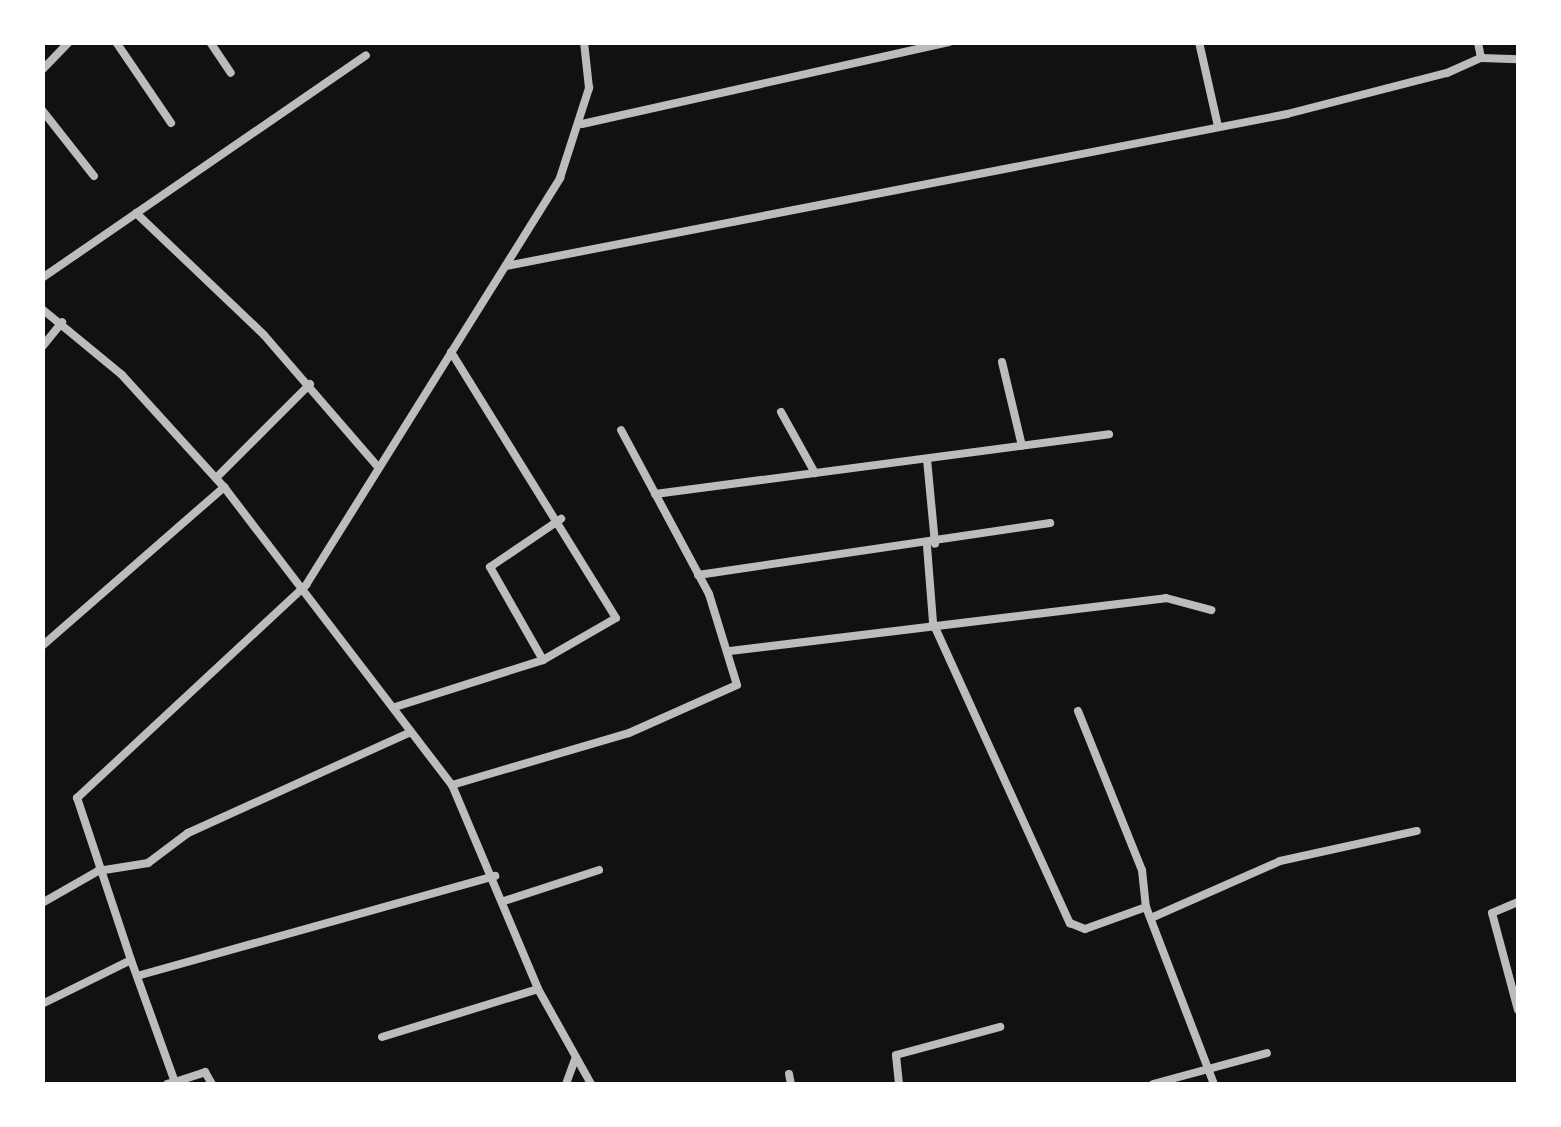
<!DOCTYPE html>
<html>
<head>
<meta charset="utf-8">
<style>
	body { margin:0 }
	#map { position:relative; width:1561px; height:1127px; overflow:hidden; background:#111; font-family:Rubik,sans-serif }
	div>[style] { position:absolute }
	.minor>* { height:8px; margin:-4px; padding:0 4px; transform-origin:4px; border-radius:4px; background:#bcbcbc }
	span { translate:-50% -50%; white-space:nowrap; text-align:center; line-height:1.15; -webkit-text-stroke:8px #fff; paint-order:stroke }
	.frame { position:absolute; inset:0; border:45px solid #fff; pointer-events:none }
</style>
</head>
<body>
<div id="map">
	<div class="minor">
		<div style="left:116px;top:42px;width:98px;rotate:55.8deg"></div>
		<div style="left:210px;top:42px;width:37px;rotate:56deg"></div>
		<div style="left:1199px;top:42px;width:86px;rotate:77.3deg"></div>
		<div style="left:1481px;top:58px;width:37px;rotate:2deg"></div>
		<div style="left:42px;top:70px;width:39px;rotate:-46deg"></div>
		<div style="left:42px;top:110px;width:84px;rotate:51.8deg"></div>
		<div style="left:582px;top:124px;width:376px;rotate:-12.6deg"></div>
		<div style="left:136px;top:213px;width:177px;rotate:43.6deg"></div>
		<div style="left:264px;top:335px;width:174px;rotate:49.2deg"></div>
		<div style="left:506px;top:266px;width:796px;rotate:-11.01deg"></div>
		<div style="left:1287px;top:114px;width:165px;rotate:-14.4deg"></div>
		<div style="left:1447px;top:73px;width:37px;rotate:-24deg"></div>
		<div style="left:1481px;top:58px;width:16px;rotate:-101deg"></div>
		<div style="left:42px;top:278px;width:393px;rotate:-34.5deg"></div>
		<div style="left:42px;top:309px;width:104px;rotate:39.5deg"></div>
		<div style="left:122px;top:375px;width:151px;rotate:47.7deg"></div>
		<div style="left:224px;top:487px;width:375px;rotate:52.6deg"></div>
		<div style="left:452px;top:785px;width:221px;rotate:67.1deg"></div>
		<div style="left:538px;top:989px;width:109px;rotate:60.8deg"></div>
		<div style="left:42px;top:347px;width:32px;rotate:-51deg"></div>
		<div style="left:1002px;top:362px;width:86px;rotate:76.6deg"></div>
		<div style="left:781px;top:412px;width:70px;rotate:60.9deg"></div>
		<div style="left:927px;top:459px;width:85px;rotate:84.6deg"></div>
		<div style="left:216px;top:478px;width:133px;rotate:-45deg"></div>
		<div style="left:655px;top:494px;width:458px;rotate:-7.5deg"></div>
		<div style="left:927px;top:546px;width:77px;rotate:85.5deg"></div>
		<div style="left:933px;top:623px;width:330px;rotate:65.5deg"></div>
		<div style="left:1070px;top:923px;width:16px;rotate:22deg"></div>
		<div style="left:1085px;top:929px;width:65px;rotate:-19.8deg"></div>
		<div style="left:1146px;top:907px;width:190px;rotate:69deg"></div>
		<div style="left:698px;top:575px;width:356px;rotate:-8.4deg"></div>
		<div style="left:42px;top:646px;width:242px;rotate:-41.1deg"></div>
		<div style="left:730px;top:651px;width:439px;rotate:-6.9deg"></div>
		<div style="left:1166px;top:598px;width:47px;rotate:14.9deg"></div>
		<div style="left:543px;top:660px;width:107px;rotate:-119.7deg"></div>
		<div style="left:490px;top:567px;width:86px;rotate:-34.1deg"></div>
		<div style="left:395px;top:707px;width:155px;rotate:-17.6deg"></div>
		<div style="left:543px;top:660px;width:84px;rotate:-29.9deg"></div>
		<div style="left:616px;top:618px;width:313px;rotate:-121.8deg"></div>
		<div style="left:1078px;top:711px;width:171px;rotate:68.1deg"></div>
		<div style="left:1142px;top:870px;width:37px;rotate:84deg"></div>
		<div style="left:452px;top:785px;width:184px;rotate:-16.4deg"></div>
		<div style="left:629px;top:733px;width:118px;rotate:-24deg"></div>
		<div style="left:737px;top:685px;width:95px;rotate:-107.1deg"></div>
		<div style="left:709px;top:594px;width:186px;rotate:-118.2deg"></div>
		<div style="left:504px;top:901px;width:100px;rotate:-18.1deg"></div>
		<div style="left:1518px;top:902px;width:28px;rotate:157deg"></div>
		<div style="left:1492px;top:913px;width:100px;rotate:75deg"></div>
		<div style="left:42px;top:903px;width:64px;rotate:-29.7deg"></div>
		<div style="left:98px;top:871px;width:51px;rotate:-9.1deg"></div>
		<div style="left:148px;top:863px;width:50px;rotate:-36.9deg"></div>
		<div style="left:188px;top:833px;width:245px;rotate:-24.4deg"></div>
		<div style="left:1151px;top:918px;width:141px;rotate:-23.8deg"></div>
		<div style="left:1280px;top:861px;width:140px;rotate:-12.4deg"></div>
		<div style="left:131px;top:960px;width:130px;rotate:70.2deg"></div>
		<div style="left:175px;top:1082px;width:8px;rotate:166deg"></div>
		<div style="left:137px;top:976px;width:372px;rotate:-15.6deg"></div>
		<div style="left:42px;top:1004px;width:99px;rotate:-26.3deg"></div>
		<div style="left:131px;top:960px;width:171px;rotate:-108.4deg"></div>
		<div style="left:77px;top:798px;width:313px;rotate:-42.9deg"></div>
		<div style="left:306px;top:585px;width:480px;rotate:-58deg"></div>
		<div style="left:560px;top:178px;width:95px;rotate:-72.1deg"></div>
		<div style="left:589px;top:88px;width:46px;rotate:-96.2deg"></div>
		<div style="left:382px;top:1037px;width:163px;rotate:-17.1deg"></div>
		<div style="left:789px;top:1074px;width:10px;rotate:79deg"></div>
		<div style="left:175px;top:1082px;width:32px;rotate:-18deg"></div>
		<div style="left:205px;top:1072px;width:14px;rotate:60deg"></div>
		<div style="left:566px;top:1084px;width:27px;rotate:-70deg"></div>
		<div style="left:899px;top:1084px;width:29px;rotate:-96deg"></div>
		<div style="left:896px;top:1055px;width:108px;rotate:-15.1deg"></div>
		<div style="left:1153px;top:1084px;width:118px;rotate:-15.2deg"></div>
	</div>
	<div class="frame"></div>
</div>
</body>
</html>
